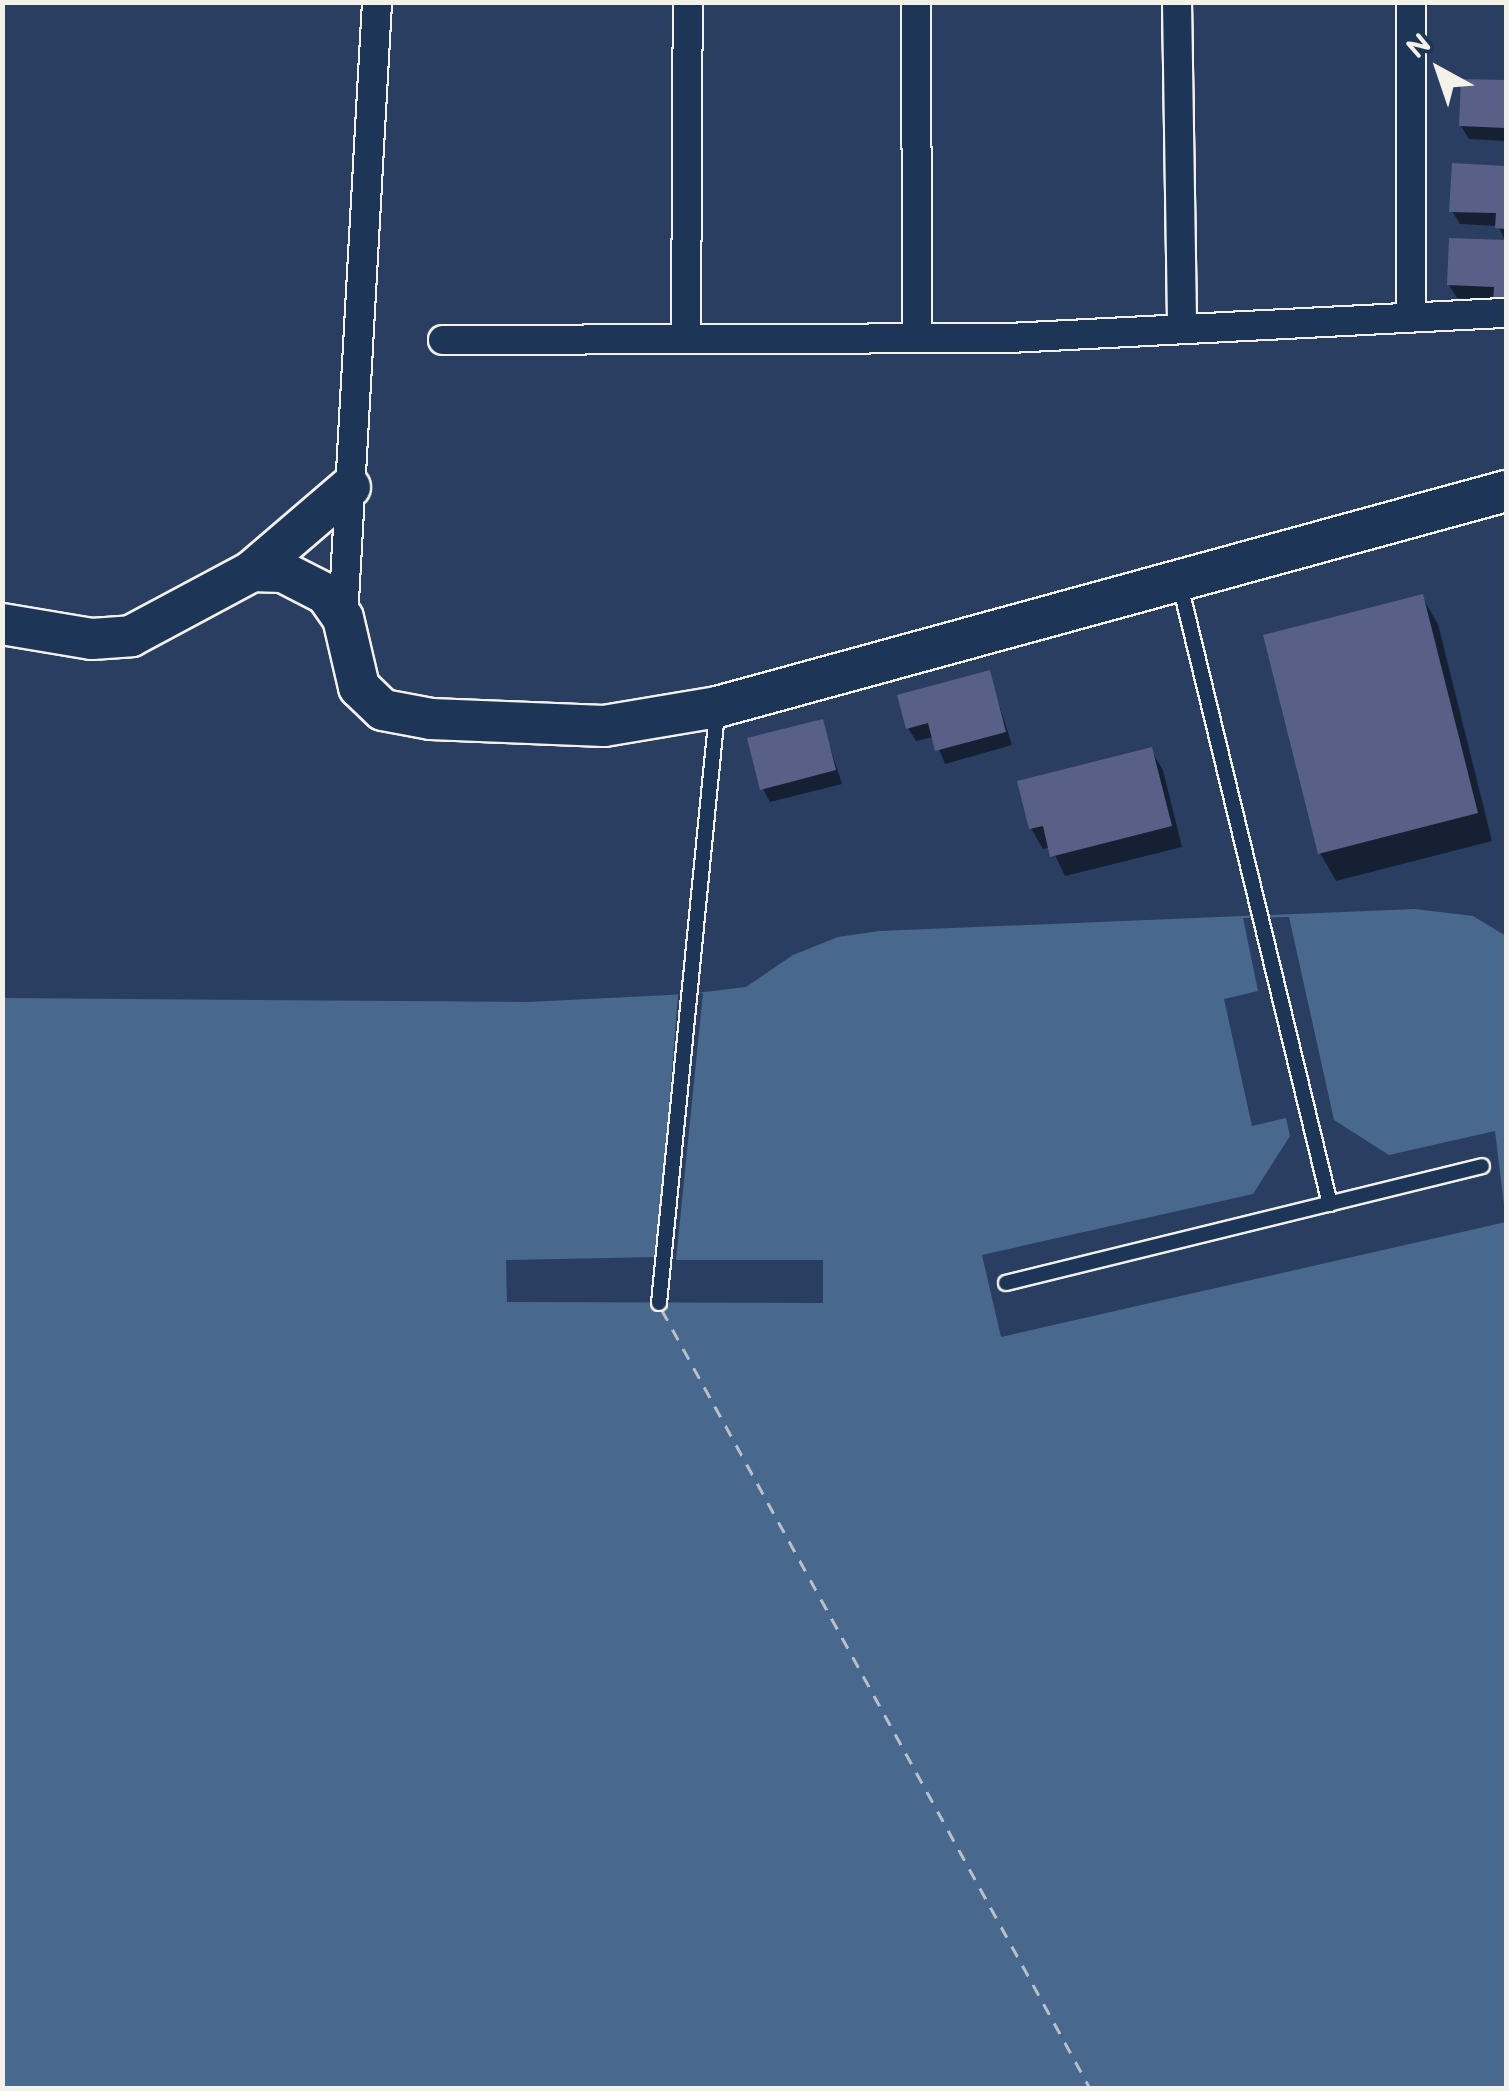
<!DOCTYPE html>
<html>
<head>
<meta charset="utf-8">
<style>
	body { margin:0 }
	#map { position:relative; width:1509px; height:2091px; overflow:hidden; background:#293e61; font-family:"Balsamiq Sans",sans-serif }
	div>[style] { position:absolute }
	.water>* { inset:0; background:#48688e }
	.pier>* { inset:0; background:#293e61 }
	.shadow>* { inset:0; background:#0007 }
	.ferry>* { height:2.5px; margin-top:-1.25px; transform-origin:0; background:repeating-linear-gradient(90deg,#b8c1c8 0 12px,transparent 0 22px) }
	.building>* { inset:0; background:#586087 }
	.roads { filter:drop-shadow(2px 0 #f4f1e8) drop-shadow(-2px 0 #f4f1e8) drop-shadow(0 2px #f4f1e8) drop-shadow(0 -2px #f4f1e8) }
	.lane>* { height:14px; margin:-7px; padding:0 7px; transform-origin:7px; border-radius:7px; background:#1d3557 }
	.street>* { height:28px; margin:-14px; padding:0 14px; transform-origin:14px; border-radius:14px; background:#1d3557 }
	.secondary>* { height:40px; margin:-20px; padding:0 20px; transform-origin:20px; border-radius:20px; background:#1d3557 }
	span { translate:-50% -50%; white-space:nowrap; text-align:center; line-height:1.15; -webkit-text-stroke:10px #1d3557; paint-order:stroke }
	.frame { position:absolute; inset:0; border:5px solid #f4f1e8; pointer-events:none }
	.north { position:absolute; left:1389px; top:20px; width:100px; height:100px; -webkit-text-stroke:8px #1d3557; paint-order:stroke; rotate:320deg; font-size:28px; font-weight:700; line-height:40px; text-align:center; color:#f4f1e8 }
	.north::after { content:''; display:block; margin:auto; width:35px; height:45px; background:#f4f1e8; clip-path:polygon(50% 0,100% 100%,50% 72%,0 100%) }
</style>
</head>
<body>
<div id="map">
	<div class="water">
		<div style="clip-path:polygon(1415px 909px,1473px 916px,1506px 936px,1506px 2088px,3px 2088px,3px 998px,528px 1002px,688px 994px,746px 987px,793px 955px,838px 937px,879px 931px)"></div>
	</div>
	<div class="pier">
		<div style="clip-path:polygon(1289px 917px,1334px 1120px,1389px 1155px,1495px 1131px,1506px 1222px,1001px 1337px,982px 1255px,1253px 1194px,1290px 1136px,1286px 1118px,1252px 1126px,1224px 999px,1258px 991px,1243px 918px)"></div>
		<div style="clip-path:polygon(703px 993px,676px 1260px,823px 1260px,823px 1303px,507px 1302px,506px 1260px,657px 1257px,678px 995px)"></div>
	</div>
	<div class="shadow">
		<div style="clip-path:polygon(1463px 81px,1506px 83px,1506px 141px,1469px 139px,1461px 126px)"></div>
		<div style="clip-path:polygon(1454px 166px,1506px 168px,1506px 316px,1496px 300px,1457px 298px,1449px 285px,1451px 240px,1506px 242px,1498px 226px,1460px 224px,1452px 211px)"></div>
		<div style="clip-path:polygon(1422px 597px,1438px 624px,1492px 841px,1336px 881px,1320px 853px,1266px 637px)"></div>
		<div style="clip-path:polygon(989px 673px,1012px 745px,945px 764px,934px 737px,916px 741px,908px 728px)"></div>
		<div style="clip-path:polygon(822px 722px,842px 784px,770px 802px,763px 789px)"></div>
		<div style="clip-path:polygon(1151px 750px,1163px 770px,1182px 847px,1065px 876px,1051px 847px,1043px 849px,1031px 828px)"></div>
	</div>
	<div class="ferry">
		<div style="left:662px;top:1310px;width:888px;rotate:61.18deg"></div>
	</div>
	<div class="building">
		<div style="clip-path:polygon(1461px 79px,1506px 80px,1506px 128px,1459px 126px)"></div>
		<div style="clip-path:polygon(1452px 163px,1506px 166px,1506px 229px,1495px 228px,1496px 213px,1449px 212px)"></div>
		<div style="clip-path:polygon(1449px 238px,1506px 240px,1506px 303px,1493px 303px,1494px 287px,1447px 285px)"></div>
		<div style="clip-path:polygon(1423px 594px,1478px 813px,1318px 854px,1263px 635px)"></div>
		<div style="clip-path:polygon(990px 670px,1006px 732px,935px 751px,928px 723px,906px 729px,897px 695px)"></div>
		<div style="clip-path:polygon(823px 719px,836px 770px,760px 790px,747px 738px)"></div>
		<div style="clip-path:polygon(1152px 747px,1172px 826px,1050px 857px,1043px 826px,1029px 829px,1017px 781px)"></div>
	</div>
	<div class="roads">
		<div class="lane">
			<div style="left:1180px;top:585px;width:637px;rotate:76.38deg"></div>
			<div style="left:1006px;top:1283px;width:490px;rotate:-13.8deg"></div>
			<div style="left:659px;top:1303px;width:593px;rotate:-84.39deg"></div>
		</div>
		<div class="street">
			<div style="left:916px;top:2px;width:335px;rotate:89.8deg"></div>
			<div style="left:1177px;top:2px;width:326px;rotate:89.1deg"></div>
			<div style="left:1411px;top:317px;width:315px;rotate:-90deg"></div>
			<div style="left:686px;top:339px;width:337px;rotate:-89.7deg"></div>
			<div style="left:443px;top:340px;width:566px;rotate:-0.2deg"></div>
			<div style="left:1009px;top:338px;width:498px;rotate:-2.9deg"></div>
			<div style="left:343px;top:618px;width:617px;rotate:-86.84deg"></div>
		</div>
		<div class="secondary">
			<div style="left:252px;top:571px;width:31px;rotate:2deg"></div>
			<div style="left:283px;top:572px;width:48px;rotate:27.1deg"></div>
			<div style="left:326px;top:594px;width:29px;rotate:55deg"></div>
			<div style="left:343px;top:618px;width:71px;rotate:76.9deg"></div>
			<div style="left:359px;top:687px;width:33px;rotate:44deg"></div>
			<div style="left:383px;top:710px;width:49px;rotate:10.6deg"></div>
			<div style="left:431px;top:719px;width:173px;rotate:2.3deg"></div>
			<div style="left:604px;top:726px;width:115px;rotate:-9.5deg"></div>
			<div style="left:717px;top:707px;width:818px;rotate:-15.31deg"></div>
			<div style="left:2px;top:624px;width:91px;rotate:9.5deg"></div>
			<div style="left:92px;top:639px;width:39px;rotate:-4deg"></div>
			<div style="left:131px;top:636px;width:137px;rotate:-28.2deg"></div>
			<div style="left:252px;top:571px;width:129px;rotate:-40.6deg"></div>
		</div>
	</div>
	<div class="frame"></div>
	<div class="north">N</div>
</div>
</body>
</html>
